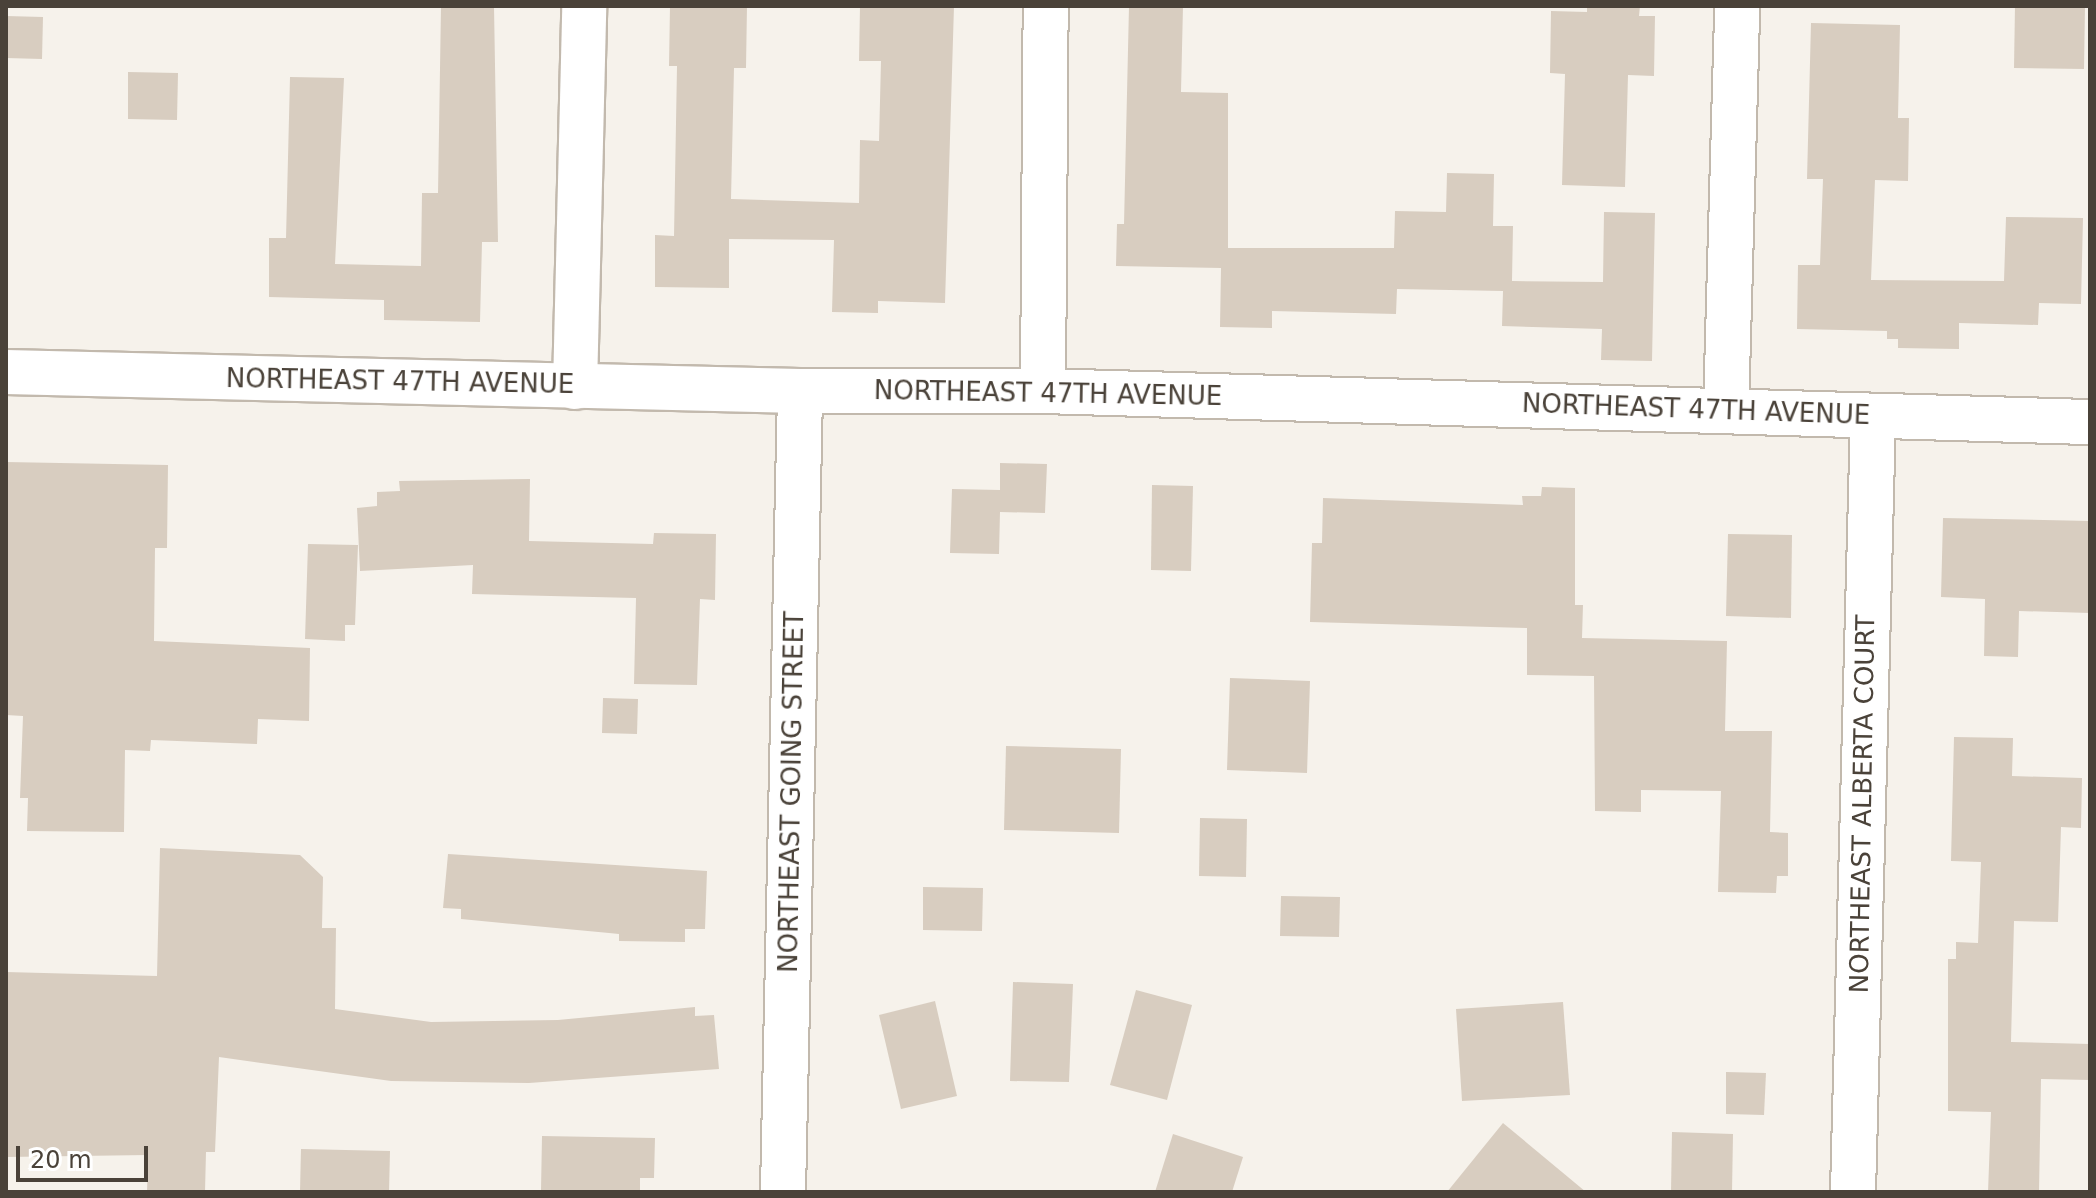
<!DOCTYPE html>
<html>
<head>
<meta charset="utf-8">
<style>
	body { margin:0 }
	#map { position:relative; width:2096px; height:1198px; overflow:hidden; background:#f6f2eb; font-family:"DejaVu Sans",sans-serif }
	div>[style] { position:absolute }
	.building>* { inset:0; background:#d8cdc0 }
	.roads { filter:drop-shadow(2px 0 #c2b9ad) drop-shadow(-2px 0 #c2b9ad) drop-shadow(0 2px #c2b9ad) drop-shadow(0 -2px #c2b9ad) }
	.minor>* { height:44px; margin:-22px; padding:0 22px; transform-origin:22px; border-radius:22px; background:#fff }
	span { translate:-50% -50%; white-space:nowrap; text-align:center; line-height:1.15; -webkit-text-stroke:7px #fff; paint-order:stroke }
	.street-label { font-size:26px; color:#4a4239 }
	.frame { position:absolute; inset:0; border:8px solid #4a4239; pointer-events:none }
	.scale { position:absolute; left:16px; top:1146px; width:132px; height:36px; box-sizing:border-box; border:4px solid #4a4239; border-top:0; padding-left:10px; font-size:24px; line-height:28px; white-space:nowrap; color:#4a4239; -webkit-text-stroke:6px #fff; paint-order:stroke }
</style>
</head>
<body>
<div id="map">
	<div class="building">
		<div style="clip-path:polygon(441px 6px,494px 6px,498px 242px,482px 242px,480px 322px,384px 320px,384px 300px,269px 297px,269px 238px,286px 238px,290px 77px,344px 78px,335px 264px,421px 266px,422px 193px,438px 193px)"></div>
		<div style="clip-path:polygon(670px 6px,747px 6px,746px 68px,734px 68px,731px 199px,859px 203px,860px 140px,879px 141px,881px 61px,859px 61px,860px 6px,954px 6px,945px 303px,878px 301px,878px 313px,832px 312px,834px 240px,729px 239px,729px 288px,655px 287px,655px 235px,674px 236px,677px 66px,669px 66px)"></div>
		<div style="clip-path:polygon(1129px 6px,1183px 6px,1181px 92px,1228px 93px,1228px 248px,1394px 248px,1395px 211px,1446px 212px,1447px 173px,1494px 174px,1493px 226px,1513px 226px,1512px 281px,1603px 282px,1604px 212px,1655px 213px,1652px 361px,1601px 360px,1602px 329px,1502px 326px,1503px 291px,1397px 289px,1396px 314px,1272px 311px,1272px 328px,1220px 327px,1221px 268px,1116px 266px,1117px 224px,1124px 224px)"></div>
		<div style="clip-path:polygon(1587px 6px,1640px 6px,1639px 16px,1655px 16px,1654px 76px,1628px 75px,1625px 187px,1562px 185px,1565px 74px,1550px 73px,1551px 11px,1587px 12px)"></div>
		<div style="clip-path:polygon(2015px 6px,2085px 6px,2084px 69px,2014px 68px)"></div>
		<div style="clip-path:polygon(6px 16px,43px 17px,42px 59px,6px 58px)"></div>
		<div style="clip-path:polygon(1811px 23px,1900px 25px,1898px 118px,1909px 118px,1908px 181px,1875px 180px,1871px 280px,2004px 281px,2006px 217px,2083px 218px,2081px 304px,2039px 303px,2038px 325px,1959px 323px,1959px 349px,1898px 348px,1898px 339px,1887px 339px,1887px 331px,1797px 329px,1798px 265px,1820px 265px,1823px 179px,1807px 179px)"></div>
		<div style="clip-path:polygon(128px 72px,178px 73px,177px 120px,128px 119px)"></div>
		<div style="clip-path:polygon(6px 462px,168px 465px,167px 548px,155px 548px,154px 641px,310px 648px,309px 721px,258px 719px,257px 744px,151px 740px,150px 751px,125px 750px,124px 832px,27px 831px,28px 798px,20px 798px,23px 716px,6px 715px)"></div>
		<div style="clip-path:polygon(1000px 463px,1047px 464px,1045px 513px,1000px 512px,999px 554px,950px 553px,952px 489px,1000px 490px)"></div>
		<div style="clip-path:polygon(530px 479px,529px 541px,653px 544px,654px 533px,716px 534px,715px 600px,700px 599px,697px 685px,634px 684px,636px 598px,472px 594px,473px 565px,360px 571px,357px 508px,377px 506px,377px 492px,400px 491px,399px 481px)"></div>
		<div style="clip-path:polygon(1152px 485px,1193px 486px,1191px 571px,1151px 570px)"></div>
		<div style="clip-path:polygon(1542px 487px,1575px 488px,1575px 605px,1583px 605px,1582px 638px,1727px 641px,1725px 731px,1772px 731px,1770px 832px,1788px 833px,1788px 876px,1777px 876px,1776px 893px,1718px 892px,1721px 791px,1641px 790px,1641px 812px,1595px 811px,1594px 676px,1527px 675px,1527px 628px,1310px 622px,1312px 543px,1322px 543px,1323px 498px,1523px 505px,1522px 496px,1541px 496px)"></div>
		<div style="clip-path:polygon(1943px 518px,2090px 521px,2090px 613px,2019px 611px,2018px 657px,1984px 656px,1985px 599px,1941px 597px)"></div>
		<div style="clip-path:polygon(1728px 534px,1792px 535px,1791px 618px,1726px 616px)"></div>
		<div style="clip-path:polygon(308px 544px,358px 545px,355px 625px,345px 625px,345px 641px,305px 639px)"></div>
		<div style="clip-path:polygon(1230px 678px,1310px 681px,1307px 773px,1227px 770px)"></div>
		<div style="clip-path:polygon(603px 698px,638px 699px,637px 734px,602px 733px)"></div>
		<div style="clip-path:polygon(1954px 737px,2013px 738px,2012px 776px,2082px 778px,2081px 828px,2061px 827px,2058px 922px,2014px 921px,2011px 1042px,2090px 1044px,2090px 1080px,2041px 1079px,2039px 1192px,1988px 1192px,1991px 1112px,1948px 1111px,1948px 959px,1956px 959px,1956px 942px,1978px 943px,1981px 862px,1951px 861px)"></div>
		<div style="clip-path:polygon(1006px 746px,1121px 749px,1119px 833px,1004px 830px)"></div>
		<div style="clip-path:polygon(1200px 818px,1247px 819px,1246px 877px,1199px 876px)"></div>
		<div style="clip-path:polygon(160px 848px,300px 855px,323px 877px,322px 928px,336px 928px,335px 1009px,431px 1022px,558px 1020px,695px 1007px,695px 1016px,714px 1015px,719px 1069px,529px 1083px,391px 1081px,219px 1057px,215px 1152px,206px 1152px,205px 1192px,147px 1192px,148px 1155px,6px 1157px,6px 972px,157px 976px)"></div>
		<div style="clip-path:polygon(448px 854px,707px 871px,705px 929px,685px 929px,685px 942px,619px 941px,619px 934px,609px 933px,461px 919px,461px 909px,443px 908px)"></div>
		<div style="clip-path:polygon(923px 887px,983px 888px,982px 931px,923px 930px)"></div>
		<div style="clip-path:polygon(1281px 896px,1340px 897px,1339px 937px,1280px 936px)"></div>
		<div style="clip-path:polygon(1013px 982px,1073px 984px,1069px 1082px,1010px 1081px)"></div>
		<div style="clip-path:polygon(1136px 990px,1192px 1005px,1167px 1100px,1110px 1085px)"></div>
		<div style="clip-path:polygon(935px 1001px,957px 1096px,901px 1109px,879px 1015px)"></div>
		<div style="clip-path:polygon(1563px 1002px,1570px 1095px,1462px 1101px,1456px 1009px)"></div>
		<div style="clip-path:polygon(1726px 1072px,1766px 1073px,1764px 1115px,1726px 1114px)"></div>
		<div style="clip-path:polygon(1503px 1123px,1586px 1192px,1447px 1192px)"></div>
		<div style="clip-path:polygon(1672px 1132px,1733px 1134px,1732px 1192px,1671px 1192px)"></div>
		<div style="clip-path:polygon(1173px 1134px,1243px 1157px,1232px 1192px,1155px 1192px)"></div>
		<div style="clip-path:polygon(542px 1136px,655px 1138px,654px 1178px,640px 1178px,640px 1192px,541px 1190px)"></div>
		<div style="clip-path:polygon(301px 1149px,390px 1151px,389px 1192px,300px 1192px)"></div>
	</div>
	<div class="roads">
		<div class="minor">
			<div style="left:6px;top:372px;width:794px;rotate:1.37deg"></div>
			<div style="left:800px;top:391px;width:243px"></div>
			<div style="left:1043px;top:391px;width:1047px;rotate:1.7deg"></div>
			<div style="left:575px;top:387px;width:381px;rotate:-88.6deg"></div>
			<div style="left:1043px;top:391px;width:385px;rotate:-89.6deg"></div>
			<div style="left:1726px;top:409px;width:403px;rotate:-88.4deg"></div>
			<div style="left:783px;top:1192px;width:801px;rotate:-88.78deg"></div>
			<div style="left:1853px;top:1192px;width:776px;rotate:-88.52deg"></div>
		</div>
	</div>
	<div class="street-label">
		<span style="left:400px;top:382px;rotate:1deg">NORTHEAST 47TH AVENUE</span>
		<span style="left:1048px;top:394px;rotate:1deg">NORTHEAST 47TH AVENUE</span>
		<span style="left:1696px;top:410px;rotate:2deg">NORTHEAST 47TH AVENUE</span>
		<span style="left:792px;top:792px;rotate:-89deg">NORTHEAST GOING STREET</span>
		<span style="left:1863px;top:804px;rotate:-89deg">NORTHEAST ALBERTA COURT</span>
	</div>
	<div class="frame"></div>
	<div class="scale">20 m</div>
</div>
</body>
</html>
